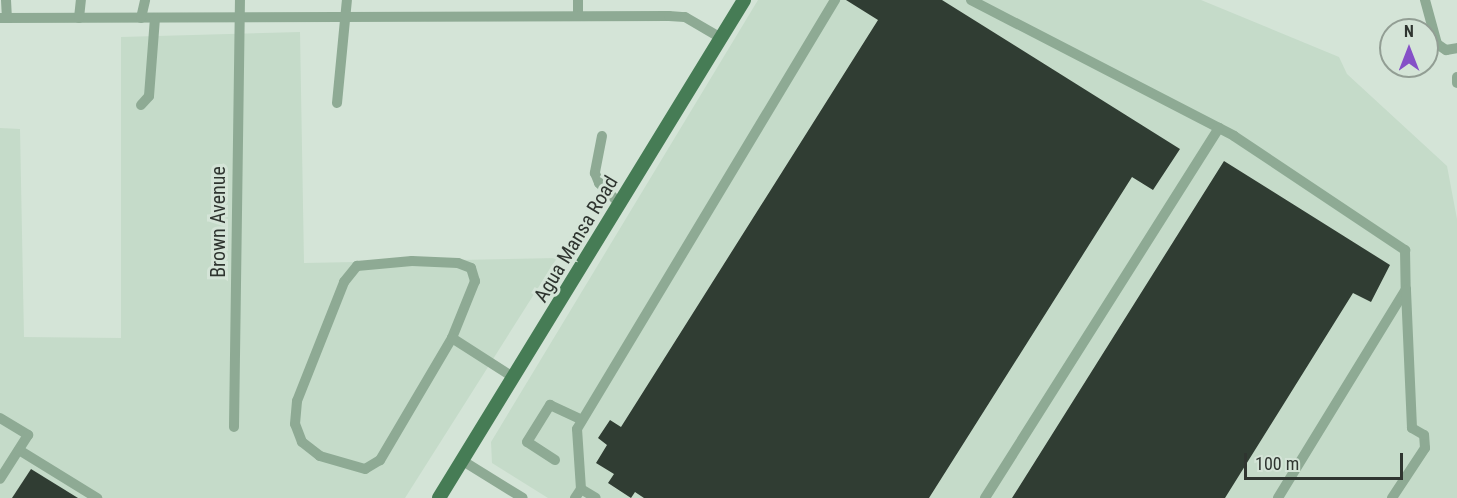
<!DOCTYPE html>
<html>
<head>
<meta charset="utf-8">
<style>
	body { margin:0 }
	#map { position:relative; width:1457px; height:498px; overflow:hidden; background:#d4e4d7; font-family:"Roboto Condensed",sans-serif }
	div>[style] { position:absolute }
	.built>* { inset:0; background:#c5dbc9 }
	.building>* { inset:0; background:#303d33 }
	.minor>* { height:10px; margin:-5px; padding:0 5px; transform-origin:5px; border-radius:5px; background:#8eaa94 }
	.major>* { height:14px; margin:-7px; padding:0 7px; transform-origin:7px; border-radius:7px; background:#467c55 }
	span { translate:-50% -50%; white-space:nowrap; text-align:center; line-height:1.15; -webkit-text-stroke:6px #d4e4d7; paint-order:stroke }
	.street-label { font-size:20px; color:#2f3530 }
	.north { position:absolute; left:1379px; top:18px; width:60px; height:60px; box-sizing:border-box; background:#d4e4d7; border:2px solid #929e94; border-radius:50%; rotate:0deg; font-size:16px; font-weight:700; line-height:24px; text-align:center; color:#2f3530 }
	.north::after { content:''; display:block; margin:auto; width:21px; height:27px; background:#8550c7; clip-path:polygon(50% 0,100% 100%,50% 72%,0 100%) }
	.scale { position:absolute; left:1244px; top:453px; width:159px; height:27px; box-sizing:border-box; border:3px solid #2f3530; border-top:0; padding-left:8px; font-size:18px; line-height:21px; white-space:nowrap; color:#2f3530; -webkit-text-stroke:4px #d4e4d7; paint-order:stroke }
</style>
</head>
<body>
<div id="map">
	<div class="built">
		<div style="clip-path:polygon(758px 0,1201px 0,1339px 57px,1347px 74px,1447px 166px,1457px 219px,1457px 498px,548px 498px,492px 463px,491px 442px)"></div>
		<div style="clip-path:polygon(300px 32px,304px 263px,557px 258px,405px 498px,0 498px,0 128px,20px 129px,24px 337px,121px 338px,121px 37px)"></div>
	</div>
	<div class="building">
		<div style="clip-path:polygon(846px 0,942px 0,1180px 149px,1153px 190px,1132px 177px,929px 498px,644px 498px,635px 492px,631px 498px,608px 483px,614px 474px,596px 463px,607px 445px,598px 438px,610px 420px,621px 427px,878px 20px)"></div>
		<div style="clip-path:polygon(1224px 161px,1390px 265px,1371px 302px,1353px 293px,1225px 498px,1012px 498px)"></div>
		<div style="clip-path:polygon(31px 469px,78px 498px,12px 498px)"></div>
	</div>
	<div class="minor">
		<div style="left:6px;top:0;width:18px;rotate:87deg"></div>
		<div style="left:971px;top:0;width:296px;rotate:27.3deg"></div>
		<div style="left:1234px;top:136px;width:206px;rotate:33.7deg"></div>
		<div style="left:1405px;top:250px;width:39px;rotate:89deg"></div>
		<div style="left:1406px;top:289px;width:245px;rotate:121.5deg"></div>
		<div style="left:1425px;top:0;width:46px;rotate:74.7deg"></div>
		<div style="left:1437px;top:44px;width:11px;rotate:34deg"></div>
		<div style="left:1446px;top:50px;width:11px;rotate:-10deg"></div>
		<div style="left:578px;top:16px;width:16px;rotate:-90deg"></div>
		<div style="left:0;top:18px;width:669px;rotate:-0.17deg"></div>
		<div style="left:669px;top:16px;width:16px;rotate:4deg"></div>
		<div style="left:685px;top:17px;width:42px;rotate:30.3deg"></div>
		<div style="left:79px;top:18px;width:18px;rotate:-84deg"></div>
		<div style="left:141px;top:18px;width:18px;rotate:-77deg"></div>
		<div style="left:1457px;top:77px;width:6px;rotate:90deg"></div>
		<div style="left:337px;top:103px;width:103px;rotate:-84.5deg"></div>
		<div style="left:141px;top:105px;width:12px;rotate:-48deg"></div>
		<div style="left:149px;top:96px;width:78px;rotate:-85.6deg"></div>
		<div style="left:602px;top:136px;width:38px;rotate:101deg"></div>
		<div style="left:595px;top:173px;width:11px;rotate:68deg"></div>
		<div style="left:599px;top:183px;width:30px;rotate:45deg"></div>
		<div style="left:452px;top:338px;width:142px;rotate:120.5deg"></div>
		<div style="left:380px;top:460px;width:17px;rotate:149deg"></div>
		<div style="left:365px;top:469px;width:47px;rotate:-163.9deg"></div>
		<div style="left:320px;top:456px;width:23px;rotate:-142deg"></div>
		<div style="left:302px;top:442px;width:19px;rotate:-111deg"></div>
		<div style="left:295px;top:424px;width:23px;rotate:-85deg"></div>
		<div style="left:297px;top:401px;width:128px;rotate:-68.4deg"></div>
		<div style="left:344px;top:282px;width:21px;rotate:-51deg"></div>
		<div style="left:357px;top:266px;width:55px;rotate:-5.2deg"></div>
		<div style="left:412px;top:261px;width:46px;rotate:2.5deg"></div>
		<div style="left:458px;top:263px;width:14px;rotate:21deg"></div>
		<div style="left:471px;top:268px;width:14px;rotate:73deg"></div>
		<div style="left:475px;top:281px;width:61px;rotate:112deg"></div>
		<div style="left:452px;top:338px;width:72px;rotate:32.6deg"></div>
		<div style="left:0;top:418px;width:33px;rotate:31deg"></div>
		<div style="left:28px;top:435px;width:52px;rotate:122.5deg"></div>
		<div style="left:234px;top:427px;width:427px;rotate:-89.2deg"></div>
		<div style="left:19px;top:450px;width:92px;rotate:31.6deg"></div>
		<div style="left:555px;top:460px;width:33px;rotate:-147deg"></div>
		<div style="left:527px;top:442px;width:44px;rotate:-58.1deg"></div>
		<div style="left:550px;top:405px;width:35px;rotate:25deg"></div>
		<div style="left:463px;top:461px;width:70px;rotate:31.7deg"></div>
		<div style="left:581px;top:489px;width:17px;rotate:31deg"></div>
		<div style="left:575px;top:498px;width:11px;rotate:-56deg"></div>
		<div style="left:581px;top:489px;width:60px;rotate:-93.8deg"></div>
		<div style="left:577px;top:429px;width:501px;rotate:-58.98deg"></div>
		<div style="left:985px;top:498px;width:438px;rotate:-57.7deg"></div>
		<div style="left:1392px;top:498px;width:60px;rotate:-56.6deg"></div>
		<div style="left:1425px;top:448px;width:13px;rotate:-94deg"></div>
		<div style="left:1424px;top:435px;width:14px;rotate:-150deg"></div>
		<div style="left:1412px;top:428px;width:138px;rotate:-92.5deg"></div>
	</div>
	<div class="major">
		<div style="left:439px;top:498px;width:584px;rotate:-58.51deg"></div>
	</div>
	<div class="street-label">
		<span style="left:218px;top:222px;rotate:-90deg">Brown Avenue</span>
		<span style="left:576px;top:239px;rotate:-59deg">Agua Mansa Road</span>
	</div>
	<div class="north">N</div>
	<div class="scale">100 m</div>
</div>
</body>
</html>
